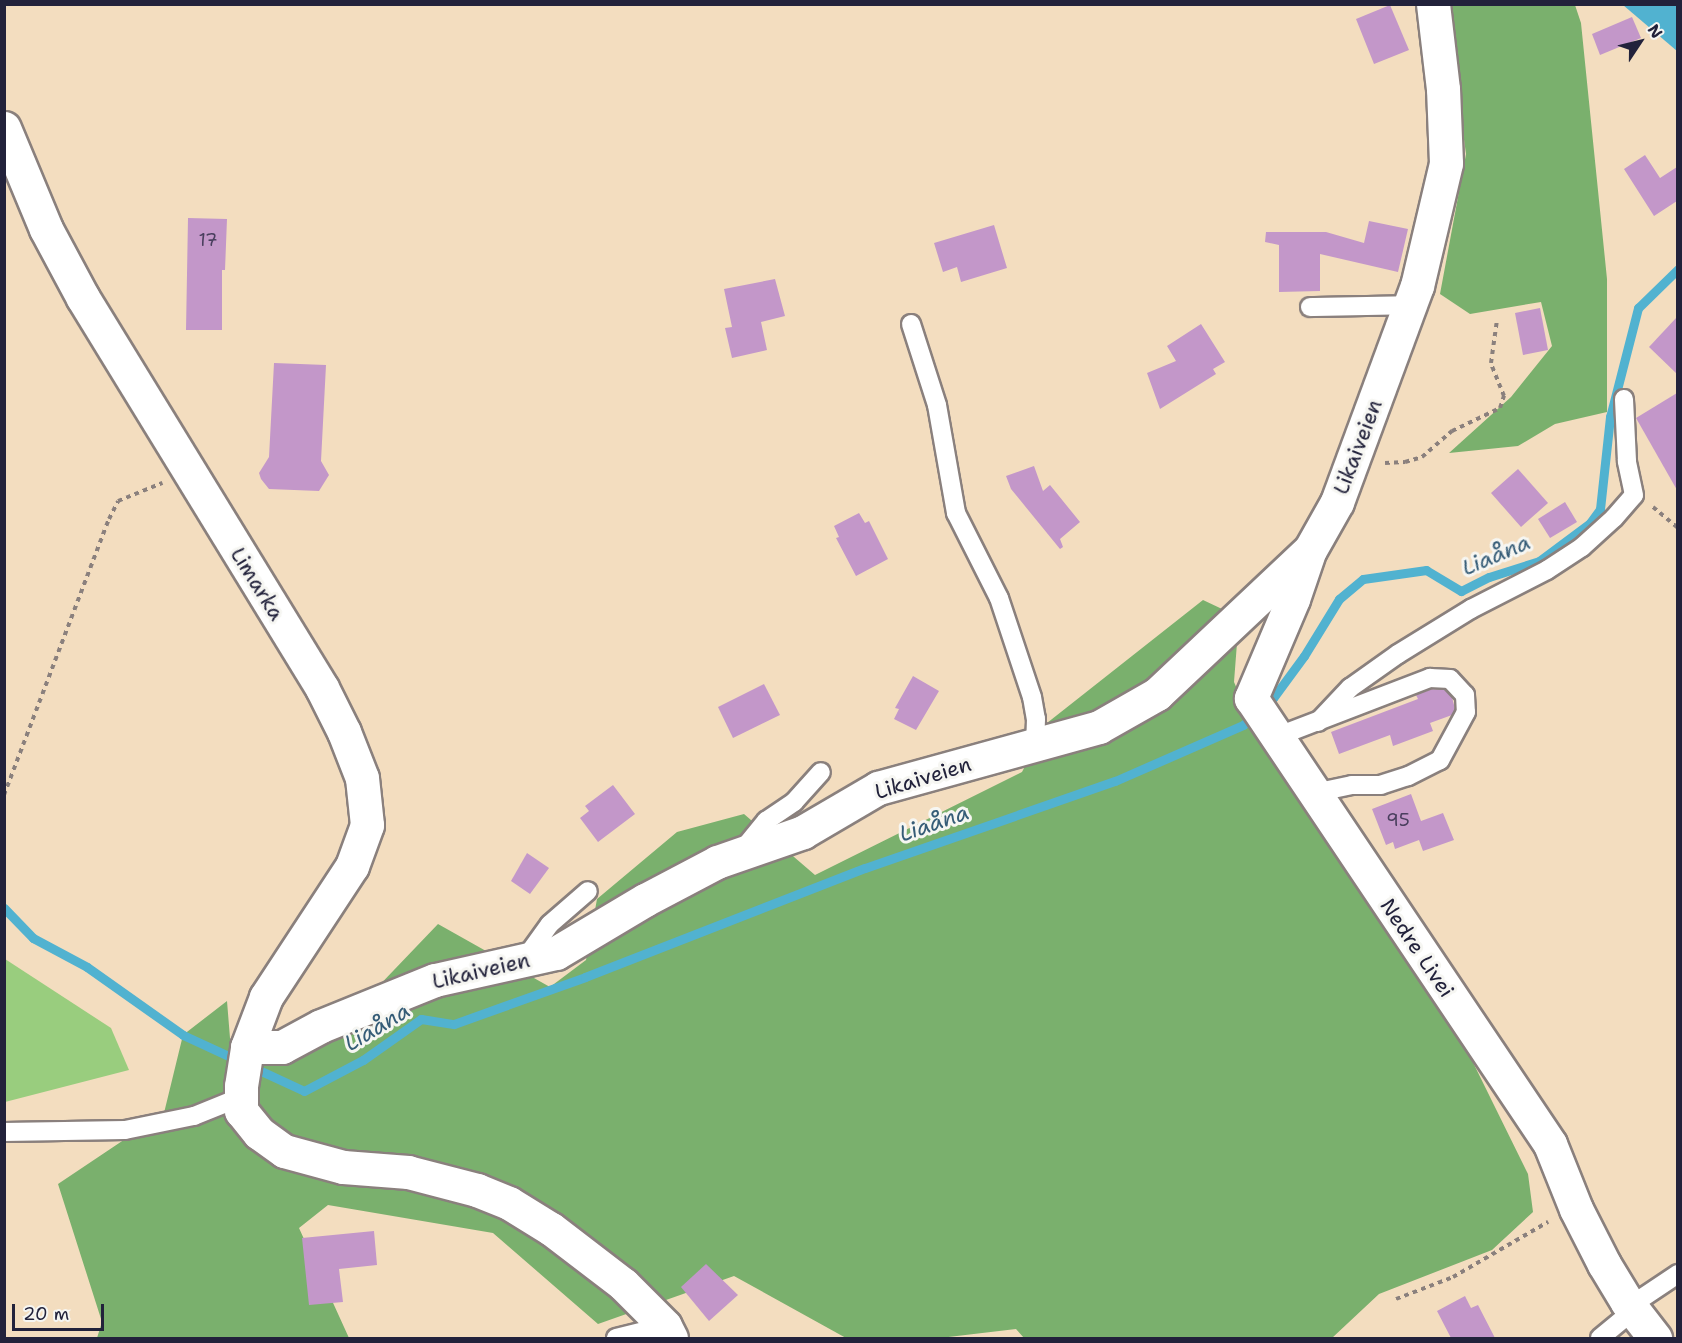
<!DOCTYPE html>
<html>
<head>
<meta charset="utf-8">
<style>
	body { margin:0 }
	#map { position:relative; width:1682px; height:1343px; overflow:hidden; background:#f3ddbf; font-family:"Shantell Sans",sans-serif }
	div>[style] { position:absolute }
	.green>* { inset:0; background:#99cd7e }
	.forest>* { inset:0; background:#7ab06d }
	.water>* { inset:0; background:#51b2d0 }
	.stream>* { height:9px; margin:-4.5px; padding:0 4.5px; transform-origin:4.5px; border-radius:4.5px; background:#51b2d0 }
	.building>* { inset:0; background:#c397c9 }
	.path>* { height:4px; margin-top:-2px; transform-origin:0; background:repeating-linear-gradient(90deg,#8a807d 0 4.5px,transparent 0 9px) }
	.roads { filter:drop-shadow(2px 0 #8a807d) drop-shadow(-2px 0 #8a807d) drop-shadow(0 2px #8a807d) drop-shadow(0 -2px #8a807d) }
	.lane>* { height:18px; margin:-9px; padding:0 9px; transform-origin:9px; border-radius:9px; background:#fff }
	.street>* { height:33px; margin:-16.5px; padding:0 16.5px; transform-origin:16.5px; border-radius:16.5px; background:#fff }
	span { translate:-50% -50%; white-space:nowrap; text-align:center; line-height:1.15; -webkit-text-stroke:6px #f6f6f2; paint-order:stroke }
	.number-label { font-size:18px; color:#4a3f5e }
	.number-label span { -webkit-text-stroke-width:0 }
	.street-label { font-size:21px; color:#22223b }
	.water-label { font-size:22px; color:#355c77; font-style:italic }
	.frame { position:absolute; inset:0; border:6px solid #22223b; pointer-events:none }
	.north { position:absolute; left:1610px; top:12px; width:60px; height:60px; -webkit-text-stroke:4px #f6f6f2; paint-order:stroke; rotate:55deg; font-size:16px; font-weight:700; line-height:24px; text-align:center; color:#22223b }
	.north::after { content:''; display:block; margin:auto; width:21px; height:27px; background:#22223b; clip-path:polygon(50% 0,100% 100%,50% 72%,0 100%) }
	.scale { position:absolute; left:12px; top:1304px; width:92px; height:27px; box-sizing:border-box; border:3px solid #22223b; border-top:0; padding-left:8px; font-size:18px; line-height:21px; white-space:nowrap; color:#22223b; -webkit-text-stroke:4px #f6f6f2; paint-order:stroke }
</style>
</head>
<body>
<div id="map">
	<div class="green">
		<div style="clip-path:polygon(5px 959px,111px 1028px,129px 1070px,5px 1102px)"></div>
	</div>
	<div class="forest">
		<div style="clip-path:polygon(1448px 5px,1575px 5px,1581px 23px,1607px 279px,1607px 412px,1555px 424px,1518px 446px,1449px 453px,1511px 397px,1552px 346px,1541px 302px,1470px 314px,1440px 294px,1466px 154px,1457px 89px,1452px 20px)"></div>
		<div style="clip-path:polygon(1203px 600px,1239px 617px,1234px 682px,1251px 721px,1456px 1028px,1528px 1174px,1533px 1212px,1492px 1250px,1379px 1294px,1332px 1338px,1024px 1338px,1016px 1329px,940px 1338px,846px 1338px,734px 1276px,598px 1324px,493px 1233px,328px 1205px,299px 1228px,349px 1338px,97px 1338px,102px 1322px,58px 1184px,164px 1113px,183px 1035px,227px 1001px,233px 1075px,292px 1055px,349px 1017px,438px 924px,550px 987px,586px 960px,597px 899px,677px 832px,744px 814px,815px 875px,1022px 772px,1047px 723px)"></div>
	</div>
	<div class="water">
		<div style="clip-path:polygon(1623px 5px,1677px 5px,1677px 51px)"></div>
	</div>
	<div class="stream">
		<div style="left:4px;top:908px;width:42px;rotate:46deg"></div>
		<div style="left:33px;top:938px;width:61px;rotate:28.2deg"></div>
		<div style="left:87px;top:967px;width:118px;rotate:35.3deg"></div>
		<div style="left:183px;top:1035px;width:133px;rotate:24.8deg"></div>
		<div style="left:304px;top:1091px;width:67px;rotate:-27.7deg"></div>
		<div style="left:363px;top:1060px;width:71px;rotate:-35.3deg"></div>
		<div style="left:421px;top:1019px;width:33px;rotate:9deg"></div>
		<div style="left:454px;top:1024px;width:139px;rotate:-19.7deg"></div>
		<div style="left:585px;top:977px;width:300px;rotate:-21.3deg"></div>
		<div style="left:865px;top:868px;width:265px;rotate:-19.2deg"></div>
		<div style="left:1115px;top:781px;width:140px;rotate:-23.6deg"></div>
		<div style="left:1243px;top:725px;width:40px;rotate:-42deg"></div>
		<div style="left:1273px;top:698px;width:52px;rotate:-53.6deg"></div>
		<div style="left:1304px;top:656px;width:67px;rotate:-58.4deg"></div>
		<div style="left:1339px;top:599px;width:31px;rotate:-40deg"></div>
		<div style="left:1363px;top:579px;width:64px;rotate:-8.1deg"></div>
		<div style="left:1426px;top:570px;width:41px;rotate:31deg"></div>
		<div style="left:1461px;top:591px;width:31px;rotate:-27deg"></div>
		<div style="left:1489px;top:577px;width:52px;rotate:-17.7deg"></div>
		<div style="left:1539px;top:561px;width:64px;rotate:-36.7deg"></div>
		<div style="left:1590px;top:523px;width:17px;rotate:-54deg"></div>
		<div style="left:1600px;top:509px;width:93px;rotate:-83.8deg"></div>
		<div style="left:1610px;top:417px;width:113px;rotate:-75.6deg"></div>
		<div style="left:1638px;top:308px;width:56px;rotate:-44.3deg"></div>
	</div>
	<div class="building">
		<div style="clip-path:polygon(1390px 5px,1409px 50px,1374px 64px,1356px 19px)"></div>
		<div style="clip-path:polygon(1632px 17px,1641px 38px,1600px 55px,1592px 34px)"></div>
		<div style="clip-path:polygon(1645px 155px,1660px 178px,1677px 167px,1677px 201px,1654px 216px,1624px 169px)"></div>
		<div style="clip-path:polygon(188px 218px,227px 219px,225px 270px,222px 270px,222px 330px,186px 330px)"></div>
		<div style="clip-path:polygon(1369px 221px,1408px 229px,1398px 272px,1320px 254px,1320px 291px,1279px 292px,1279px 245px,1265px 242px,1266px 232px,1326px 232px,1364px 243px)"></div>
		<div style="clip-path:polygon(994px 225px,1007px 268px,961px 282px,957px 267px,943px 272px,934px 243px)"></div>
		<div style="clip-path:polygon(775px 279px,785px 316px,761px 322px,767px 350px,732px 358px,725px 328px,732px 327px,724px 289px)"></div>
		<div style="clip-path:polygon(1540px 308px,1548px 350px,1523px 355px,1515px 313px)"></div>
		<div style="clip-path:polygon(1677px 317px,1677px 374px,1649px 347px)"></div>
		<div style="clip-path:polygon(1201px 324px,1225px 362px,1213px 369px,1216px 374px,1160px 409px,1147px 373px,1176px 361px,1167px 346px)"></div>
		<div style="clip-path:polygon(274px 363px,326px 365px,321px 461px,329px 475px,319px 491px,269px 489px,261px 479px,259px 473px,269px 457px)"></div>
		<div style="clip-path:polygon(1677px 393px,1677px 490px,1636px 418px)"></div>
		<div style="clip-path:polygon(1034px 466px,1043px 491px,1050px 485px,1080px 522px,1060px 539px,1063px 547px,1060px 549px,1011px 489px,1006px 476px)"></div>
		<div style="clip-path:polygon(1518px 469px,1548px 503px,1521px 527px,1491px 493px)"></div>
		<div style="clip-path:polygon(1565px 502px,1577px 522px,1550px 538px,1538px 519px)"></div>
		<div style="clip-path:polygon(859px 513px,865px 523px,869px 521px,888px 559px,856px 576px,836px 538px,839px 537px,834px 526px)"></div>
		<div style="clip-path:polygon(913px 676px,939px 691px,916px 730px,894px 719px,899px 709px,895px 708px)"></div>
		<div style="clip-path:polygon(764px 684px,780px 715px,733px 738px,718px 707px)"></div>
		<div style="clip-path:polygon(1432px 689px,1445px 690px,1452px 697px,1455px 709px,1452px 715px,1430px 723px,1433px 731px,1393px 746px,1390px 735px,1339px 754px,1331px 732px,1418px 699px,1416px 695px)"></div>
		<div style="clip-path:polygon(613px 785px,635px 814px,598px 842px,580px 818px,589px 811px,585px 806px)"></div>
		<div style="clip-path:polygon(1411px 794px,1421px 821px,1443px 813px,1454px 840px,1423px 851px,1419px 840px,1395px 849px,1393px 842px,1386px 845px,1372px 809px)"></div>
		<div style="clip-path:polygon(527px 853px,549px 868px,530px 894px,511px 881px)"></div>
		<div style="clip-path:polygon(374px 1231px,377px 1265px,339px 1269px,343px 1302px,309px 1305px,302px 1238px)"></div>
		<div style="clip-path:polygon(706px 1264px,738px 1295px,709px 1321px,681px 1287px)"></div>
		<div style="clip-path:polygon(1465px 1296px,1471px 1308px,1478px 1305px,1495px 1338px,1451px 1338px,1437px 1311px)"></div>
	</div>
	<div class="path">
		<div style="left:1385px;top:463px;width:20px;rotate:-3deg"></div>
		<div style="left:1405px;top:462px;width:18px;rotate:-16deg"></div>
		<div style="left:1422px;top:457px;width:40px;rotate:-41deg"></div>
		<div style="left:1452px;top:431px;width:53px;rotate:-25.6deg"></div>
		<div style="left:1500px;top:408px;width:13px;rotate:-72deg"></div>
		<div style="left:1504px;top:396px;width:35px;rotate:-112deg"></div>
		<div style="left:1491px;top:363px;width:43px;rotate:-82.1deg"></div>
		<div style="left:1653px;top:507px;width:33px;rotate:40deg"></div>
		<div style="left:4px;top:795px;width:295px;rotate:-69.2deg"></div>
		<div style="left:109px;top:519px;width:20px;rotate:-63deg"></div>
		<div style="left:118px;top:501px;width:48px;rotate:-22.2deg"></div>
		<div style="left:1396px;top:1299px;width:61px;rotate:-21.1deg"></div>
		<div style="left:1453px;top:1277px;width:110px;rotate:-30.1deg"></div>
	</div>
	<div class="roads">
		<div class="lane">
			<div style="left:1310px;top:307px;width:100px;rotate:-1.1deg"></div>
			<div style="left:911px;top:324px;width:85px;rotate:72.2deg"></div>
			<div style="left:937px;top:405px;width:110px;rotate:80deg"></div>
			<div style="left:956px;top:513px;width:95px;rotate:63.2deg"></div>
			<div style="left:999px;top:598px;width:104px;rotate:71.6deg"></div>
			<div style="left:1032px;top:697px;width:22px;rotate:80deg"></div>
			<div style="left:1036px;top:719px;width:27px;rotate:92deg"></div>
			<div style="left:1318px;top:722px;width:47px;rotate:-46.7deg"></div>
			<div style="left:1350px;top:688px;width:59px;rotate:-35.3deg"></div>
			<div style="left:1398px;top:654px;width:86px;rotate:-31.7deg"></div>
			<div style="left:1471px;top:609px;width:85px;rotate:-27.2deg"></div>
			<div style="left:1547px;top:570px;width:42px;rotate:-33.3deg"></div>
			<div style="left:1582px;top:547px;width:43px;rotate:-42.2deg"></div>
			<div style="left:1614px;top:518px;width:30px;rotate:-49deg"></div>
			<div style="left:1634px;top:495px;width:35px;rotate:-102deg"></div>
			<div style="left:1627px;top:461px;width:62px;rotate:-92.8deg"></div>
			<div style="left:1276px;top:737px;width:165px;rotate:-21deg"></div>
			<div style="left:1430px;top:678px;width:20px;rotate:3deg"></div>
			<div style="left:1450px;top:679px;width:22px;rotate:47deg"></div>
			<div style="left:1465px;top:695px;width:17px;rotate:87deg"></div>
			<div style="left:1466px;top:712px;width:55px;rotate:118.4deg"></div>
			<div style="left:1440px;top:760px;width:36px;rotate:153deg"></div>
			<div style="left:1408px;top:776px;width:28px;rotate:162deg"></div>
			<div style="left:1381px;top:785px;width:29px;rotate:180deg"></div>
			<div style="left:1352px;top:785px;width:40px;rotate:168deg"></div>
			<div style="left:744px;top:848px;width:35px;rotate:-51deg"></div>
			<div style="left:766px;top:821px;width:34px;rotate:-34deg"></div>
			<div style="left:794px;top:802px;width:40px;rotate:-48deg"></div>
			<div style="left:524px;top:960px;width:44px;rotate:-54.2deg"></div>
			<div style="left:550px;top:924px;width:50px;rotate:-41deg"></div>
			<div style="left:4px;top:1132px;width:121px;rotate:-0.9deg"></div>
			<div style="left:125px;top:1130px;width:70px;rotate:-11.5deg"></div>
			<div style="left:194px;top:1116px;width:51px;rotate:-22deg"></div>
			<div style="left:1630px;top:1306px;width:58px;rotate:-33.7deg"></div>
			<div style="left:616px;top:1338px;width:50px;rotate:-13.8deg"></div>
			<div style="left:1600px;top:1338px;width:44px;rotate:-39.5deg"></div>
		</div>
		<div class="street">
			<div style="left:4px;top:128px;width:109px;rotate:67.4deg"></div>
			<div style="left:46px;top:229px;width:78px;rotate:61.8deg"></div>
			<div style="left:83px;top:298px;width:457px;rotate:58.5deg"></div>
			<div style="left:322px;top:688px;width:49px;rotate:63.4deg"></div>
			<div style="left:344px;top:732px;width:49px;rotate:68.6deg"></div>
			<div style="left:362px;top:778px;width:47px;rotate:83.9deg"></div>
			<div style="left:367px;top:825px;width:44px;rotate:110.1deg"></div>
			<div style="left:352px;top:866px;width:157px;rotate:123.3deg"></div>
			<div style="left:266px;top:997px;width:53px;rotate:110.8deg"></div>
			<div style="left:1308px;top:555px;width:46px;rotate:108.8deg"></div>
			<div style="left:1293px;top:599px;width:108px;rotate:113deg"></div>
			<div style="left:1251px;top:698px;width:537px;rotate:56.16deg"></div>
			<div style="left:1550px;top:1144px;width:70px;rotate:68.2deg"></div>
			<div style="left:1576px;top:1209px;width:62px;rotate:63deg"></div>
			<div style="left:1604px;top:1264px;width:44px;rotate:58.8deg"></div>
			<div style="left:1627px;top:1302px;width:46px;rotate:52.1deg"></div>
			<div style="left:671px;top:1338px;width:13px;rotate:-117deg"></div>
			<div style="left:665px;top:1326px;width:59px;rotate:-135deg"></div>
			<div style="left:623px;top:1284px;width:91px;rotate:-142.6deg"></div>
			<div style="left:551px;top:1229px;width:49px;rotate:-148.2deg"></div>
			<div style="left:509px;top:1203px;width:35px;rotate:-158deg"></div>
			<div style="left:477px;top:1190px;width:71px;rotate:-165.4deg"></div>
			<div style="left:408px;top:1172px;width:65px;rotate:-175.6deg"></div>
			<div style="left:343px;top:1167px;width:61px;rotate:-164.8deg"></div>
			<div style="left:284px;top:1151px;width:31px;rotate:-144deg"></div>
			<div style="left:259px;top:1133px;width:28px;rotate:-129deg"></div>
			<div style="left:241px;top:1111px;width:25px;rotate:-90deg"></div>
			<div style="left:241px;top:1086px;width:39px;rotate:-81deg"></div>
			<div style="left:247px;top:1047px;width:35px"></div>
			<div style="left:282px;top:1047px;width:44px;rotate:-28.3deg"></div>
			<div style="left:321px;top:1026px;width:123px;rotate:-22deg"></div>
			<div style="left:435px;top:980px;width:124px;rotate:-12.6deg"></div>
			<div style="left:556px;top:953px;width:104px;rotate:-30.8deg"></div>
			<div style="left:645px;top:900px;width:81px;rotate:-27.8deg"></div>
			<div style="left:717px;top:862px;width:91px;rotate:-19.2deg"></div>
			<div style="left:803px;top:832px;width:87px;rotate:-30.4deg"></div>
			<div style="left:878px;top:788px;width:229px;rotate:-15.4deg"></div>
			<div style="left:1099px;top:727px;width:67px;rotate:-29.6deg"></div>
			<div style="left:1157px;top:694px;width:210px;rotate:-43.3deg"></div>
			<div style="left:1310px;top:550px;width:55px;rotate:-60.6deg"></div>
			<div style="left:1337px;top:502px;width:230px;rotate:-69.7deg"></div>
			<div style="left:1417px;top:286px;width:126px;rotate:-76.7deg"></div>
			<div style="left:1446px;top:163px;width:74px;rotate:-92.3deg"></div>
			<div style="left:1443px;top:89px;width:86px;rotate:-96.7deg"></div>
		</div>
	</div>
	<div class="number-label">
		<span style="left:208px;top:240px">17</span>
		<span style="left:1398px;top:820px">95</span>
	</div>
	<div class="street-label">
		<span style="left:1358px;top:447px;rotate:-69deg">Likaiveien</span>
		<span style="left:257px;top:584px;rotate:58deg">Limarka</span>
		<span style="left:923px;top:778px;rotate:-17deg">Likaiveien</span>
		<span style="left:1417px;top:948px;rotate:56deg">Nedre Livei</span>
		<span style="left:481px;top:971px;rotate:-13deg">Likaiveien</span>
	</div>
	<div class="water-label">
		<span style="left:1496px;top:555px;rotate:-23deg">Liaåna</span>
		<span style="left:934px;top:823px;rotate:-19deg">Liaåna</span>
		<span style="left:377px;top:1027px;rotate:-31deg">Liaåna</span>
	</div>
	<div class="frame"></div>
	<div class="north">N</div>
	<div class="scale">20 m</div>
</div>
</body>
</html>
